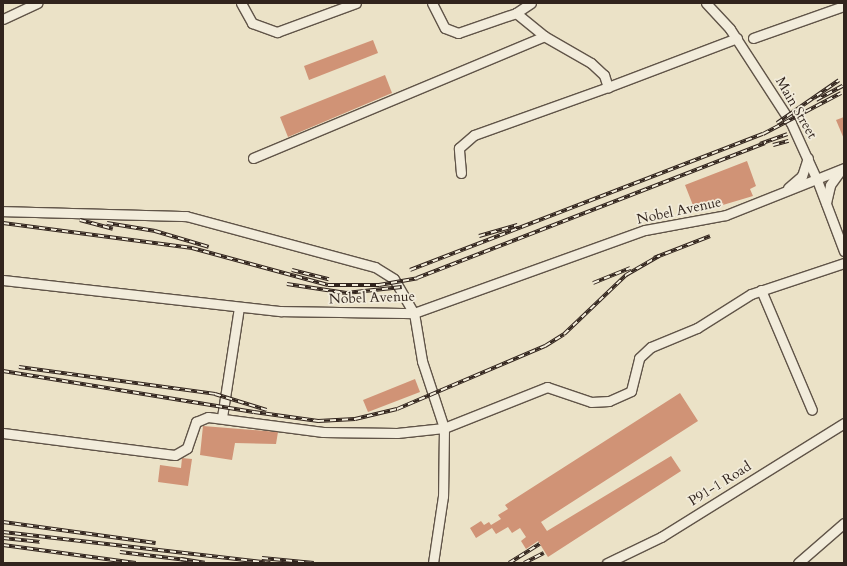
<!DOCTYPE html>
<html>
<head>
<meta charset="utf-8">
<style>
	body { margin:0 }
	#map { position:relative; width:847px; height:566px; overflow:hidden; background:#ebe2c7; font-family:Cardo,serif }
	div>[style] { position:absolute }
	.building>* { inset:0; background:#d09376 }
	.roads { filter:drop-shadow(1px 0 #605448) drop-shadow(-1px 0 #605448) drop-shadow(0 1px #605448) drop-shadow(0 -1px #605448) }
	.minor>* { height:9px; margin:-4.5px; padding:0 4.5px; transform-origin:4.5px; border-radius:4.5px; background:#f2ecdb }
	.rail>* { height:3.5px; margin-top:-1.75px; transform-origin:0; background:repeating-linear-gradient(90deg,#f2ecdb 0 6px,#31241d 0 12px); box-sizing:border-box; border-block:1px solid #31241d }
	span { translate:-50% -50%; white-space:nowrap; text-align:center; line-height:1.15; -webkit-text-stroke:3.5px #f2ecdb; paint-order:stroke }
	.street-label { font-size:14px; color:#31241d }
	.frame { position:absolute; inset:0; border:4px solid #31241d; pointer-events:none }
</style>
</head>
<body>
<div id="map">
	<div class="building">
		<div style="clip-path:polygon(373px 40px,378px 53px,309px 80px,304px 66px)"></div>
		<div style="clip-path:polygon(385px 75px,392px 93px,288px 137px,280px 117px)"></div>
		<div style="clip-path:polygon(844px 117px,844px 139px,836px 120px)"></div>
		<div style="clip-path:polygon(747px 161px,756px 186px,750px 189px,753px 196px,696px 213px,685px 185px)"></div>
		<div style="clip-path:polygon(415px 379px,420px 392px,368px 412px,363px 400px)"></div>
		<div style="clip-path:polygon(680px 393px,698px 421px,541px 522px,547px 531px,671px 456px,681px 471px,548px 557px,538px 541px,526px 549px,521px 541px,526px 537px,520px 528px,512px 533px,508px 527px,496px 534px,492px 528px,476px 538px,470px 528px,481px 521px,484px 525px,489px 522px,491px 525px,501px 519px,498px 515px,508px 509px,505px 505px)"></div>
		<div style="clip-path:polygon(203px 426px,278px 432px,276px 444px,235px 443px,232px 460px,200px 455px)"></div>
		<div style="clip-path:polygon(182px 458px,192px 459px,188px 486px,158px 482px,160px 465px,181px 468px)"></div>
	</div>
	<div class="roads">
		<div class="minor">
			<div style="left:241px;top:3px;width:23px;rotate:61deg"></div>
			<div style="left:252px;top:23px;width:27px;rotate:20deg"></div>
			<div style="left:277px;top:32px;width:84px;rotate:-20.2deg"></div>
			<div style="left:432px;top:3px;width:28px;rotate:63deg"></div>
			<div style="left:445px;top:28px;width:14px;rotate:21deg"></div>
			<div style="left:458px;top:33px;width:61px;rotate:-19deg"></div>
			<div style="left:516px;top:13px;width:18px;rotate:-34deg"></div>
			<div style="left:706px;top:3px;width:35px;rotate:47deg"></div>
			<div style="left:730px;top:29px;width:112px;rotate:57deg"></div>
			<div style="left:791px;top:123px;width:63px;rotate:65.5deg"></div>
			<div style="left:817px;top:180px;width:76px;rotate:69.2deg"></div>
			<div style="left:516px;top:13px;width:36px;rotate:39deg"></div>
			<div style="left:3px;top:19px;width:38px;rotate:-25deg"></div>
			<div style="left:753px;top:38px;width:96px;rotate:-19.4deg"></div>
			<div style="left:253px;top:158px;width:316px;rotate:-22.7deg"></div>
			<div style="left:544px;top:36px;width:54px;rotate:29.9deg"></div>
			<div style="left:591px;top:63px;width:18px;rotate:43deg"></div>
			<div style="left:604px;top:75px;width:13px;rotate:72deg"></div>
			<div style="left:608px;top:87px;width:138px;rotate:-20.8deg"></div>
			<div style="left:461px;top:173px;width:25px;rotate:-95deg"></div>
			<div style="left:459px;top:148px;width:20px;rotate:-41deg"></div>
			<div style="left:474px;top:135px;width:142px;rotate:-19.7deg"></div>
			<div style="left:788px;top:188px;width:18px;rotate:-41deg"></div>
			<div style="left:802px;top:176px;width:19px;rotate:-72deg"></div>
			<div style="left:826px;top:203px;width:18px;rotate:-77deg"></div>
			<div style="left:830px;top:185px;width:19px;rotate:-54deg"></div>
			<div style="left:3px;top:211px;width:183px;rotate:1.6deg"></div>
			<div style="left:186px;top:216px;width:196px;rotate:15.1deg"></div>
			<div style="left:375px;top:267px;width:22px;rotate:32deg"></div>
			<div style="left:394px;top:279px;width:39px;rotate:60deg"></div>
			<div style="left:414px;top:313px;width:49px;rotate:80.5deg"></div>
			<div style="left:422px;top:361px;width:71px;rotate:71.8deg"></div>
			<div style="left:444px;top:428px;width:68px;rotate:90.8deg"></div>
			<div style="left:443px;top:496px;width:68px;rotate:98.5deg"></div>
			<div style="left:3px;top:280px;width:280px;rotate:6.4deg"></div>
			<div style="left:281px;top:311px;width:133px;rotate:0.9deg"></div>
			<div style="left:414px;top:313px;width:245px;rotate:-19.8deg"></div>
			<div style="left:645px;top:230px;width:82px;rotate:-10.5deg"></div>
			<div style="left:726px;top:215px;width:127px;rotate:-21.7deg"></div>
			<div style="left:761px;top:290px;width:130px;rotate:67deg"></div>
			<div style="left:222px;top:417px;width:111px;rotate:-81.2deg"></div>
			<div style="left:3px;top:433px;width:173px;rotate:7.3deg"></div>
			<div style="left:175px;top:455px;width:14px;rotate:-30deg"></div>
			<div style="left:187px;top:448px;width:28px;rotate:-71deg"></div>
			<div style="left:196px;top:422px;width:13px;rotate:-23deg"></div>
			<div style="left:208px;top:417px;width:116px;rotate:7.4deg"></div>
			<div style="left:323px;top:432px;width:74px;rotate:0.8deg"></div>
			<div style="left:397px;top:433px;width:47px;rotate:-6.1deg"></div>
			<div style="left:444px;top:428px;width:111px;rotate:-21.7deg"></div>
			<div style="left:547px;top:387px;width:46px;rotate:18.8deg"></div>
			<div style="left:591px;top:402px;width:18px;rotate:-3deg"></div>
			<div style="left:609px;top:401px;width:24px;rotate:-24deg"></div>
			<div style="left:631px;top:391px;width:34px;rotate:-76deg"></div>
			<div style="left:639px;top:358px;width:16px;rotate:-43deg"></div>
			<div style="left:651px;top:347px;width:50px;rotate:-22.4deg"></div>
			<div style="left:697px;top:328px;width:64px;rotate:-32.2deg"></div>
			<div style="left:751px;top:294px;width:98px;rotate:-18.4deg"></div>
			<div style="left:607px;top:563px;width:60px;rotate:-25.7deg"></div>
			<div style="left:661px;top:537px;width:216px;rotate:-31.9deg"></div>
			<div style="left:798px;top:563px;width:61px;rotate:-41deg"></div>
		</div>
	</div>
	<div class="rail">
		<div style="left:816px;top:100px;width:30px;rotate:-28deg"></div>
		<div style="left:777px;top:123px;width:75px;rotate:-34.7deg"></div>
		<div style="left:760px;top:144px;width:29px;rotate:-20deg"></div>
		<div style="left:773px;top:145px;width:16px;rotate:-15deg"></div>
		<div style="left:80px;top:220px;width:34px;rotate:15deg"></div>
		<div style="left:3px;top:223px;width:191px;rotate:7.5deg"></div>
		<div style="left:192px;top:248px;width:141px;rotate:15.2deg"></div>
		<div style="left:328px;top:285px;width:51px"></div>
		<div style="left:379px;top:285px;width:39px;rotate:-10deg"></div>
		<div style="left:417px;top:278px;width:373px;rotate:-21.2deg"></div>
		<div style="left:107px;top:223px;width:49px;rotate:9.5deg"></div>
		<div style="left:155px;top:231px;width:56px;rotate:16.5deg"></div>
		<div style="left:479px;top:236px;width:40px;rotate:-16deg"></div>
		<div style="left:654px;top:258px;width:60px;rotate:-21.4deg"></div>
		<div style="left:292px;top:270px;width:38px;rotate:14deg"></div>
		<div style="left:410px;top:270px;width:378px;rotate:-21.1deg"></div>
		<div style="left:763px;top:134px;width:88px;rotate:-27.7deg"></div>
		<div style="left:593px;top:283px;width:40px;rotate:-22deg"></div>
		<div style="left:287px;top:284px;width:60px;rotate:8.7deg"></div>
		<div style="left:346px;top:293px;width:56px;rotate:-6.1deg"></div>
		<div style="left:19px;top:367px;width:198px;rotate:7.8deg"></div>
		<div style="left:215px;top:394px;width:54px;rotate:17.1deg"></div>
		<div style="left:3px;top:371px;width:254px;rotate:9.3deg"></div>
		<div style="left:254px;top:412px;width:65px;rotate:8deg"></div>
		<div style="left:318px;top:421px;width:37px;rotate:-3deg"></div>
		<div style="left:355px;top:419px;width:43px;rotate:-13.4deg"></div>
		<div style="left:397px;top:409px;width:161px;rotate:-23.1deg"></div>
		<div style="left:545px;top:346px;width:22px;rotate:-32deg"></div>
		<div style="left:564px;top:334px;width:86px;rotate:-43.6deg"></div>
		<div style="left:626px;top:275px;width:38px;rotate:-30deg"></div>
		<div style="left:3px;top:522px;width:154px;rotate:7.8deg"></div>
		<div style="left:3px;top:532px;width:269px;rotate:6.6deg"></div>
		<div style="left:3px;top:538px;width:37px;rotate:6deg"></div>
		<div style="left:3px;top:545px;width:134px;rotate:7.7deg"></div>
		<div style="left:120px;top:552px;width:67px;rotate:6.8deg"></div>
		<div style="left:262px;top:558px;width:52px;rotate:5.5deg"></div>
		<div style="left:181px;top:559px;width:24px;rotate:9deg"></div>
		<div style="left:509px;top:563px;width:36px;rotate:-32deg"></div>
		<div style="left:524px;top:563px;width:22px;rotate:-27deg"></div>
	</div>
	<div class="street-label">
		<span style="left:796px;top:108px;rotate:60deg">Main Street</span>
		<span style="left:679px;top:211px;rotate:-12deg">Nobel Avenue</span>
		<span style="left:372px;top:298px;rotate:-2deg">Nobel Avenue</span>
		<span style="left:720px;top:484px;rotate:-32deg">P91-1 Road</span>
	</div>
	<div class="frame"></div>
</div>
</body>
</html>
